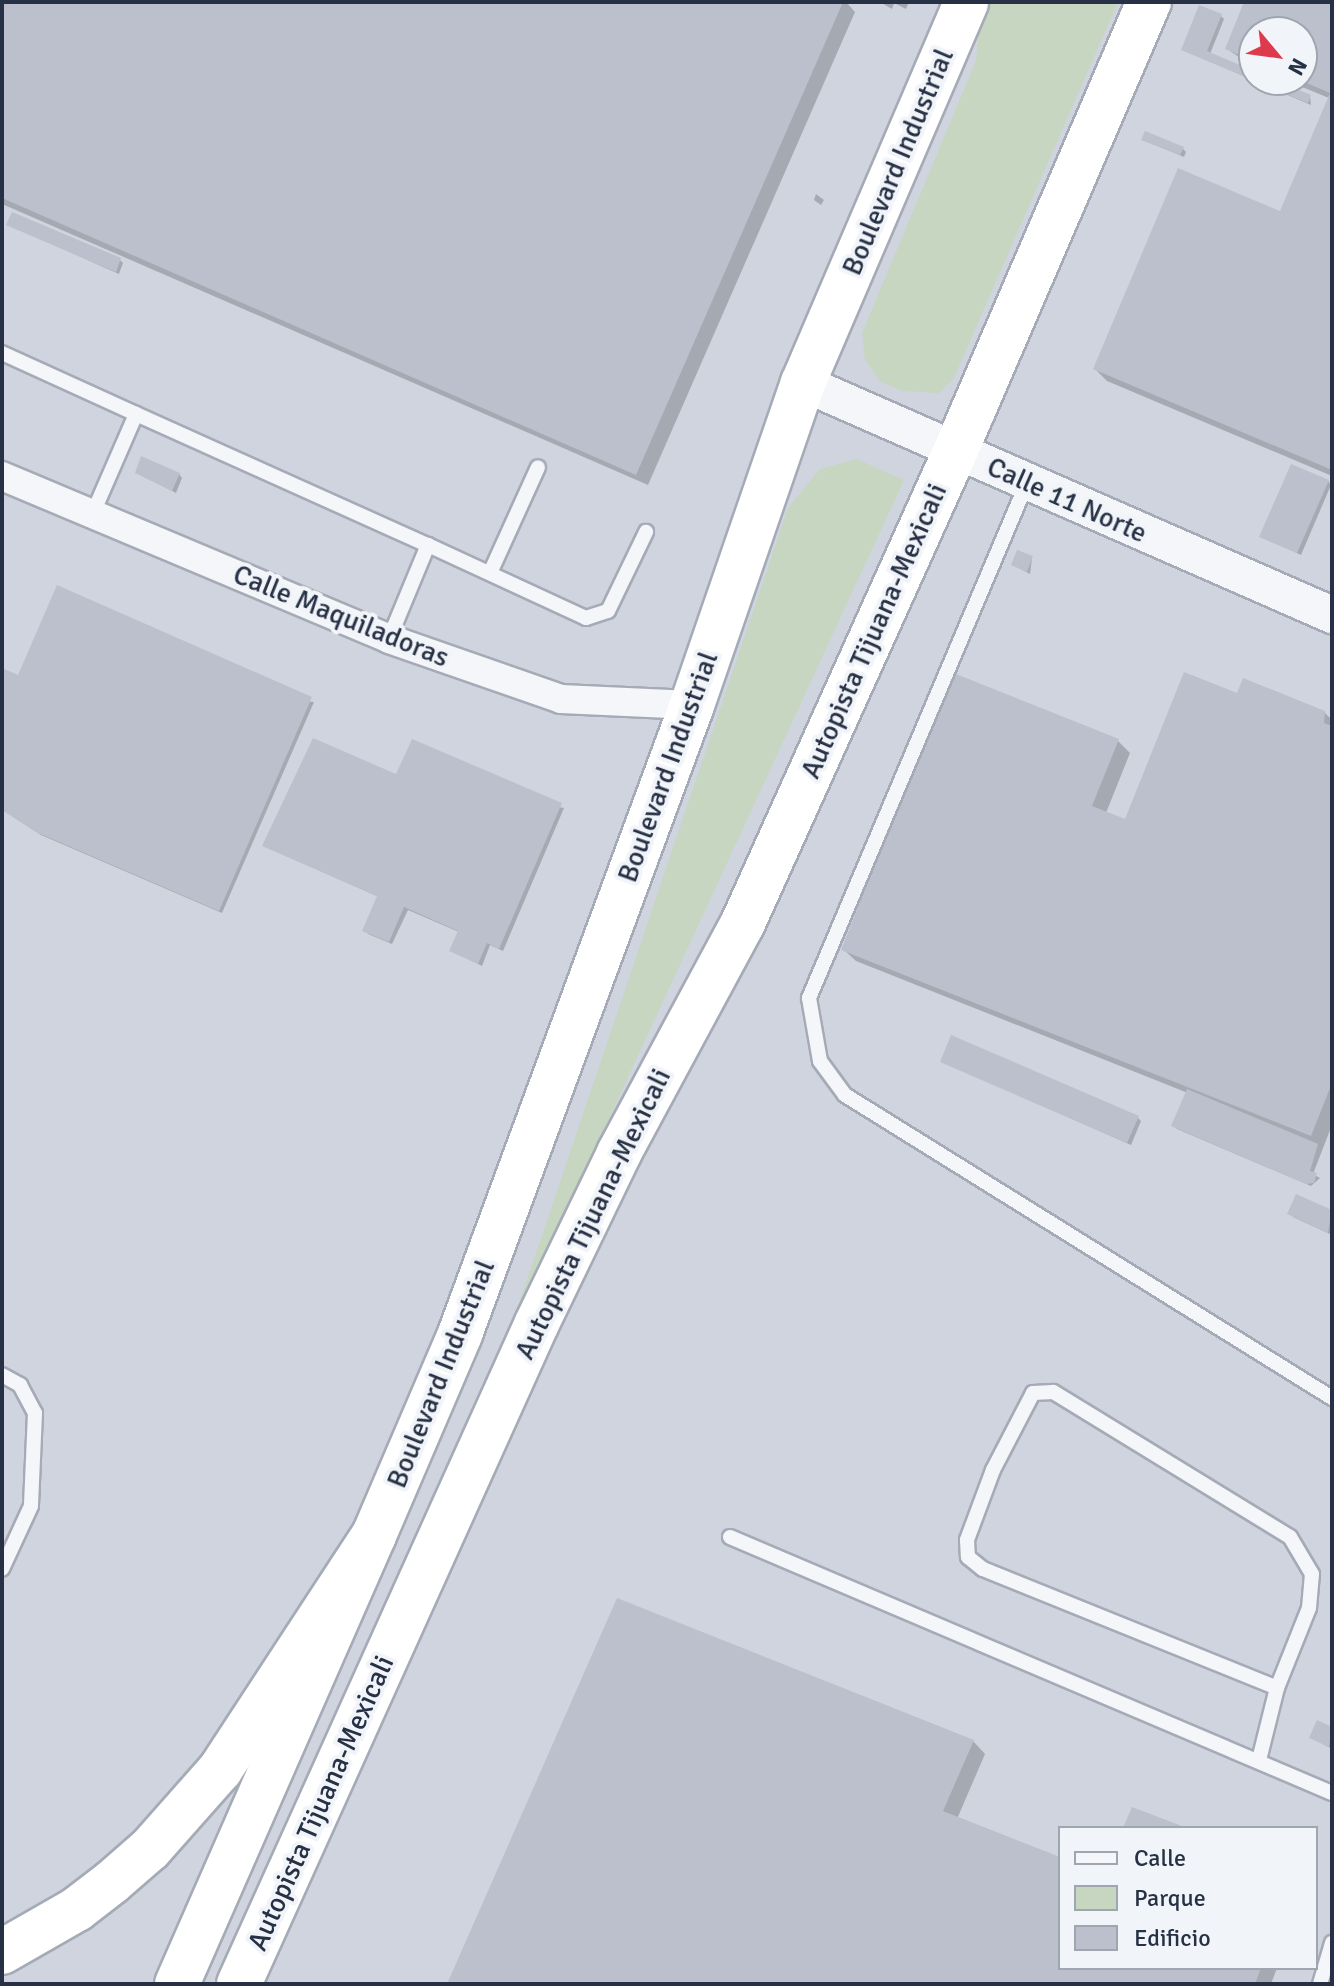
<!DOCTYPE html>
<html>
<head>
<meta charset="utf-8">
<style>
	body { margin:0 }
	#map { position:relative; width:1334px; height:1986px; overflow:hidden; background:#e1e5eb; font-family:Signika,sans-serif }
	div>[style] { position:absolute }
	.built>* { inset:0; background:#cfd4de }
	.green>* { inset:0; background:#c6d6c1 }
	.shadow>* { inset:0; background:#0003 }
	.building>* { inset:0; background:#bbc0cc }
	.roads { filter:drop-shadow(2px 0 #a5abb6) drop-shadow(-2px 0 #a5abb6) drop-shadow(0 2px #a5abb6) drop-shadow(0 -2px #a5abb6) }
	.service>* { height:14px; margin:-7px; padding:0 7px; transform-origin:7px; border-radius:7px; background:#f4f6f9 }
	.minor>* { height:28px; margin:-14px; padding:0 14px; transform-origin:14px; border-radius:14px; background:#f4f6f9 }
	.tertiary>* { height:36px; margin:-18px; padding:0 18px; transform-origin:18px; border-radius:18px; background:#f4f6f9 }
	.trunk>* { height:44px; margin:-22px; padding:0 22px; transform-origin:22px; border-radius:22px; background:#fff }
	.motorway>* { height:44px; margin:-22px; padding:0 22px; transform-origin:22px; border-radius:22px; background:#fff }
	span { translate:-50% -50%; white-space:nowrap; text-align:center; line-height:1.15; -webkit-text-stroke:8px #f1f4f8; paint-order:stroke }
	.street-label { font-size:28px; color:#273145 }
	.frame { position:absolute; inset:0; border:4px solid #273145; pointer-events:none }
	.legend { position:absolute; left:1058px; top:1826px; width:260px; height:144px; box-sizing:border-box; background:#f1f4f8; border:2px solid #a0a6b0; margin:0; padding:10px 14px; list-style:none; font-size:24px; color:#273145 }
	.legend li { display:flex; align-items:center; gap:16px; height:40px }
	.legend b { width:40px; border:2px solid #a0a6b0 }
	.north { position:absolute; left:1238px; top:16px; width:80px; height:80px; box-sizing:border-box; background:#f1f4f8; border:2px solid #a0a6b0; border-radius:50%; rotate:119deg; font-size:22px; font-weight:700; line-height:32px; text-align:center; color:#273145 }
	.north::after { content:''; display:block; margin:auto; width:28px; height:36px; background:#dd3a4d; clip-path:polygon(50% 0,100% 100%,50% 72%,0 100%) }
</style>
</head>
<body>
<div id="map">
	<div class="built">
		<div style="clip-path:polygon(evenodd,2px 2px,1332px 2px,1332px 1984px,2px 1984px,2px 2px,1254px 32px,1302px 32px,1302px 80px,1254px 80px,1254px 32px,2px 2px,1060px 1828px,1316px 1828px,1316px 1968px,1060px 1968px,1060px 1828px)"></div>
	</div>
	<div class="green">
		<div style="clip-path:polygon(981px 2px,1118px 2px,954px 378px,939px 393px,902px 391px,880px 381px,865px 360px,862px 333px,976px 61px)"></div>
		<div style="clip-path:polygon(856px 459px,904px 480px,507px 1339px,788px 508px,820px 469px)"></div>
	</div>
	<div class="shadow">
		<div style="clip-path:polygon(2px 2px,846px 2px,855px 12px,648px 485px,2px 204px)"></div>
		<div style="clip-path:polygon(880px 2px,909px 2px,906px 9px,894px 3px,892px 9px)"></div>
		<div style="clip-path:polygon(1246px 2px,1332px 2px,1332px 476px,1107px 381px,1095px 369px,1281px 214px,1329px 98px,1285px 80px,1302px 80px,1302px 32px,1254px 32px,1254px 67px,1227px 49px)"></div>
		<div style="clip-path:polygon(1221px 16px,1224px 19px,1210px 54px,1254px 73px,1254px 80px,1270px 80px,1310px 97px,1311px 105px,1183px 50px)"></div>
		<div style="clip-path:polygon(1143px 140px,1182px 148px,1186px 152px,1184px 157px)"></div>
		<div style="clip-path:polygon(816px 194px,824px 200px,821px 205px,814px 200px)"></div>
		<div style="clip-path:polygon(9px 225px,120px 260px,123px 263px,119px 274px)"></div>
		<div style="clip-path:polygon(137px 472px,179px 474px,182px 478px,176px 493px)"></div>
		<div style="clip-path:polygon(1328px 481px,1331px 485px,1301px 555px,1261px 536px)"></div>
		<div style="clip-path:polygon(1032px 558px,1030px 574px,1013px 565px)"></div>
		<div style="clip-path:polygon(2px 670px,20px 677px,314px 702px,222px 913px,41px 835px,2px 809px)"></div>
		<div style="clip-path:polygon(1239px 696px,1324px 712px,1332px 720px,1332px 1125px,1313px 1174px,1320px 1178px,1311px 1186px,1177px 1129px,1174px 1125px,1188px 1093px,856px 961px,843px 949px,1118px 741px,1130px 753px,1106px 813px,1126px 821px)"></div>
		<div style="clip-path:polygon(397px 777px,564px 808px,503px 951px,490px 945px,482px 966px,452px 951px,459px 932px,408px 910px,392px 944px,368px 934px,365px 930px,379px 897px,264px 846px)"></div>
		<div style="clip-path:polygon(942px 1061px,1138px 1118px,1141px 1121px,1131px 1145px)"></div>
		<div style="clip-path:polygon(1297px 1197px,1332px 1212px,1332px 1235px,1293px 1217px)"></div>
		<div style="clip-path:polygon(1318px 1723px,1332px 1729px,1332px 1749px,1312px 1738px)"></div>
		<div style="clip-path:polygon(973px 1741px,985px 1754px,957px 1819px,1060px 1859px,1060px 1968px,1277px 1968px,1271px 1984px,450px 1984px)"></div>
	</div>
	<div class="building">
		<div style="clip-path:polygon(2px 2px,843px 2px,636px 475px,2px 198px)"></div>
		<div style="clip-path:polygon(1244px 2px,1332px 2px,1332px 470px,1093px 369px,1178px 168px,1280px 211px,1330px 93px,1302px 81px,1302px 32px,1254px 32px,1254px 61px,1225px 49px)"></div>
		<div style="clip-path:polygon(1199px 5px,1222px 14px,1207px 51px,1254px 71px,1254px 80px,1275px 80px,1311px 95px,1308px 103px,1181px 50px)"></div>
		<div style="clip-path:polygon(1145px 131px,1184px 147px,1180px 155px,1141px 140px)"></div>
		<div style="clip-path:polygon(12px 212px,121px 258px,116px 272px,6px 225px)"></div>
		<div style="clip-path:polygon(141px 456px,180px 473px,172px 491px,135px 473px)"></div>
		<div style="clip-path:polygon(1291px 464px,1329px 480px,1297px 553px,1259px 537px)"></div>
		<div style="clip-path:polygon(1017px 550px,1033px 556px,1027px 572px,1011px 565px)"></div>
		<div style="clip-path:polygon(57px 585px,312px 697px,219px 911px,36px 832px,2px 810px,2px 668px,18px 675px)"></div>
		<div style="clip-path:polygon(951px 672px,1119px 739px,1092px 806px,1125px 819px,1184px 672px,1237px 693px,1243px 678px,1325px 711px,1324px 723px,1332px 726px,1332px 1083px,1311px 1136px,841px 950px)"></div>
		<div style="clip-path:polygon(313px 738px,396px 774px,412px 739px,562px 803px,499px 949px,487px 943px,478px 964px,449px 951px,458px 931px,404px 907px,389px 942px,362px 931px,377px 896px,262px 846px)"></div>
		<div style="clip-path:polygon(951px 1035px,1139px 1116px,1127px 1143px,940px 1062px)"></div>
		<div style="clip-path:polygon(1187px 1089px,1318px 1144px,1310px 1171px,1317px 1173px,1314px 1183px,1306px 1184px,1171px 1126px)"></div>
		<div style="clip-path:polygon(1296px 1194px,1332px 1210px,1328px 1233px,1287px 1214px)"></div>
		<div style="clip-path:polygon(617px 1598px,974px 1740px,943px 1811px,1060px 1857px,1060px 1968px,1261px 1968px,1255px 1984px,447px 1984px)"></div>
		<div style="clip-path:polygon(1317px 1720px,1332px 1727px,1329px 1747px,1309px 1738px)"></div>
		<div style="clip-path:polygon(1132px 1807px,1187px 1828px,1123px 1828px)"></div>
	</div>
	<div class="roads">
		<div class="service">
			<div style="left:2px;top:353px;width:147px;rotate:24.5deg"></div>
			<div style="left:1026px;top:485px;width:557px;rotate:112.93deg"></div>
			<div style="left:809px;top:998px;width:64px;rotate:80.1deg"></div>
			<div style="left:820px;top:1061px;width:42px;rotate:53.7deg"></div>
			<div style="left:845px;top:1095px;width:574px;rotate:31.89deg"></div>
			<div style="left:93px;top:513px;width:108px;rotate:-66.5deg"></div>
			<div style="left:136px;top:414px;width:320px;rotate:24.2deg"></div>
			<div style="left:490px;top:573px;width:116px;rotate:-65.6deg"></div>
			<div style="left:389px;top:639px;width:102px;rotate:-67.5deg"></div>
			<div style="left:428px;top:545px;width:174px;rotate:24.8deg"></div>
			<div style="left:586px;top:618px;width:23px;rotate:-18deg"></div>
			<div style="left:608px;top:611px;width:88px;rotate:-64.3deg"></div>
			<div style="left:2px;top:1375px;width:21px;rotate:29deg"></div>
			<div style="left:20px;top:1385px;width:32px;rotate:62deg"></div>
			<div style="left:35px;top:1413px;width:93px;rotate:92.5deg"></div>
			<div style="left:31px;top:1506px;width:69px;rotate:114.7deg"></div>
			<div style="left:730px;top:1537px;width:654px;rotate:23.04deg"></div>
			<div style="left:1259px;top:1760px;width:74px;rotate:-76deg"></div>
			<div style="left:1277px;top:1688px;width:86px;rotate:-68.2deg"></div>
			<div style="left:1309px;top:1608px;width:34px;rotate:-85deg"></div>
			<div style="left:1312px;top:1574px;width:43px;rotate:-120.7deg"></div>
			<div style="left:1290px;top:1537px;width:278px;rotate:-148.5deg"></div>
			<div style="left:1053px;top:1392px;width:20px;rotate:177deg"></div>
			<div style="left:1033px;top:1393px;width:87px;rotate:117.5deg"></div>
			<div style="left:993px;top:1470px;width:75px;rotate:110.4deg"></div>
			<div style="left:967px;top:1540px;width:17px;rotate:87deg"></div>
			<div style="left:968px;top:1557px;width:19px;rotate:39deg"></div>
			<div style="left:983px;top:1569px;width:317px;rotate:22deg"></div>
			<div style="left:1320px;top:1984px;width:43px;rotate:-73.7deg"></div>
		</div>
		<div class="minor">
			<div style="left:2px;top:476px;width:420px;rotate:22.8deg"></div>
			<div style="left:389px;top:639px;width:182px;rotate:19.2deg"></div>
			<div style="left:561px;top:699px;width:131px;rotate:2.6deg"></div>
		</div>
		<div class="tertiary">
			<div style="left:803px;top:383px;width:578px;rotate:23.68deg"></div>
		</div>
		<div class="trunk">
			<div style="left:956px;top:450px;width:488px;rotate:-66.7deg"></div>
			<div style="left:2px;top:1952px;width:86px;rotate:-29.8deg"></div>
			<div style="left:77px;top:1909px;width:44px;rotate:-37.6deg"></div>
			<div style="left:112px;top:1882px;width:50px;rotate:-41deg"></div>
			<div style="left:150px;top:1849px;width:106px;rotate:-48.5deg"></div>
			<div style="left:220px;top:1770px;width:281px;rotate:-56.8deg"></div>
			<div style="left:374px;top:1535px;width:219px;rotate:-66.8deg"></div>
			<div style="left:460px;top:1334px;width:670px;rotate:-69.75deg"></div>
			<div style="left:692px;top:705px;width:341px;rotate:-71deg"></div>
			<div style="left:803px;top:383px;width:414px;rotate:-66.8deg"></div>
		</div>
		<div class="motorway">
			<div style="left:177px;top:1984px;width:490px;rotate:-66.3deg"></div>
			<div style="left:239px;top:1984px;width:725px;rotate:-65.73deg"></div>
			<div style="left:537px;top:1323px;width:189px;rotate:-64.2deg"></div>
			<div style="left:619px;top:1153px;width:259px;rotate:-61.7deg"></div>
			<div style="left:742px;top:925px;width:521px;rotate:-65.75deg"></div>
		</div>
	</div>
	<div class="street-label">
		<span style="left:898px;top:162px;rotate:-67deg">Boulevard Industrial</span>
		<span style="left:1067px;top:500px;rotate:24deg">Calle 11 Norte</span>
		<span style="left:341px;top:616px;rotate:22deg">Calle Maquiladoras</span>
		<span style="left:874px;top:631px;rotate:-66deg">Autopista Tijuana-Mexicali</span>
		<span style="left:668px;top:767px;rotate:-70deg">Boulevard Industrial</span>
		<span style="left:593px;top:1214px;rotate:-64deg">Autopista Tijuana-Mexicali</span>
		<span style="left:441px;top:1374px;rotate:-68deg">Boulevard Industrial</span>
		<span style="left:321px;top:1803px;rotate:-66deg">Autopista Tijuana-Mexicali</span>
	</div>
	<div class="frame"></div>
	<ul class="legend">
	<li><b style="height:10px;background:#f4f6f9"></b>Calle</li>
	<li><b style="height:22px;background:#c6d6c1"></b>Parque</li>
	<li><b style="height:22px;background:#bbc0cc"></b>Edificio</li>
	</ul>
	<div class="north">N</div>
</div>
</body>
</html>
